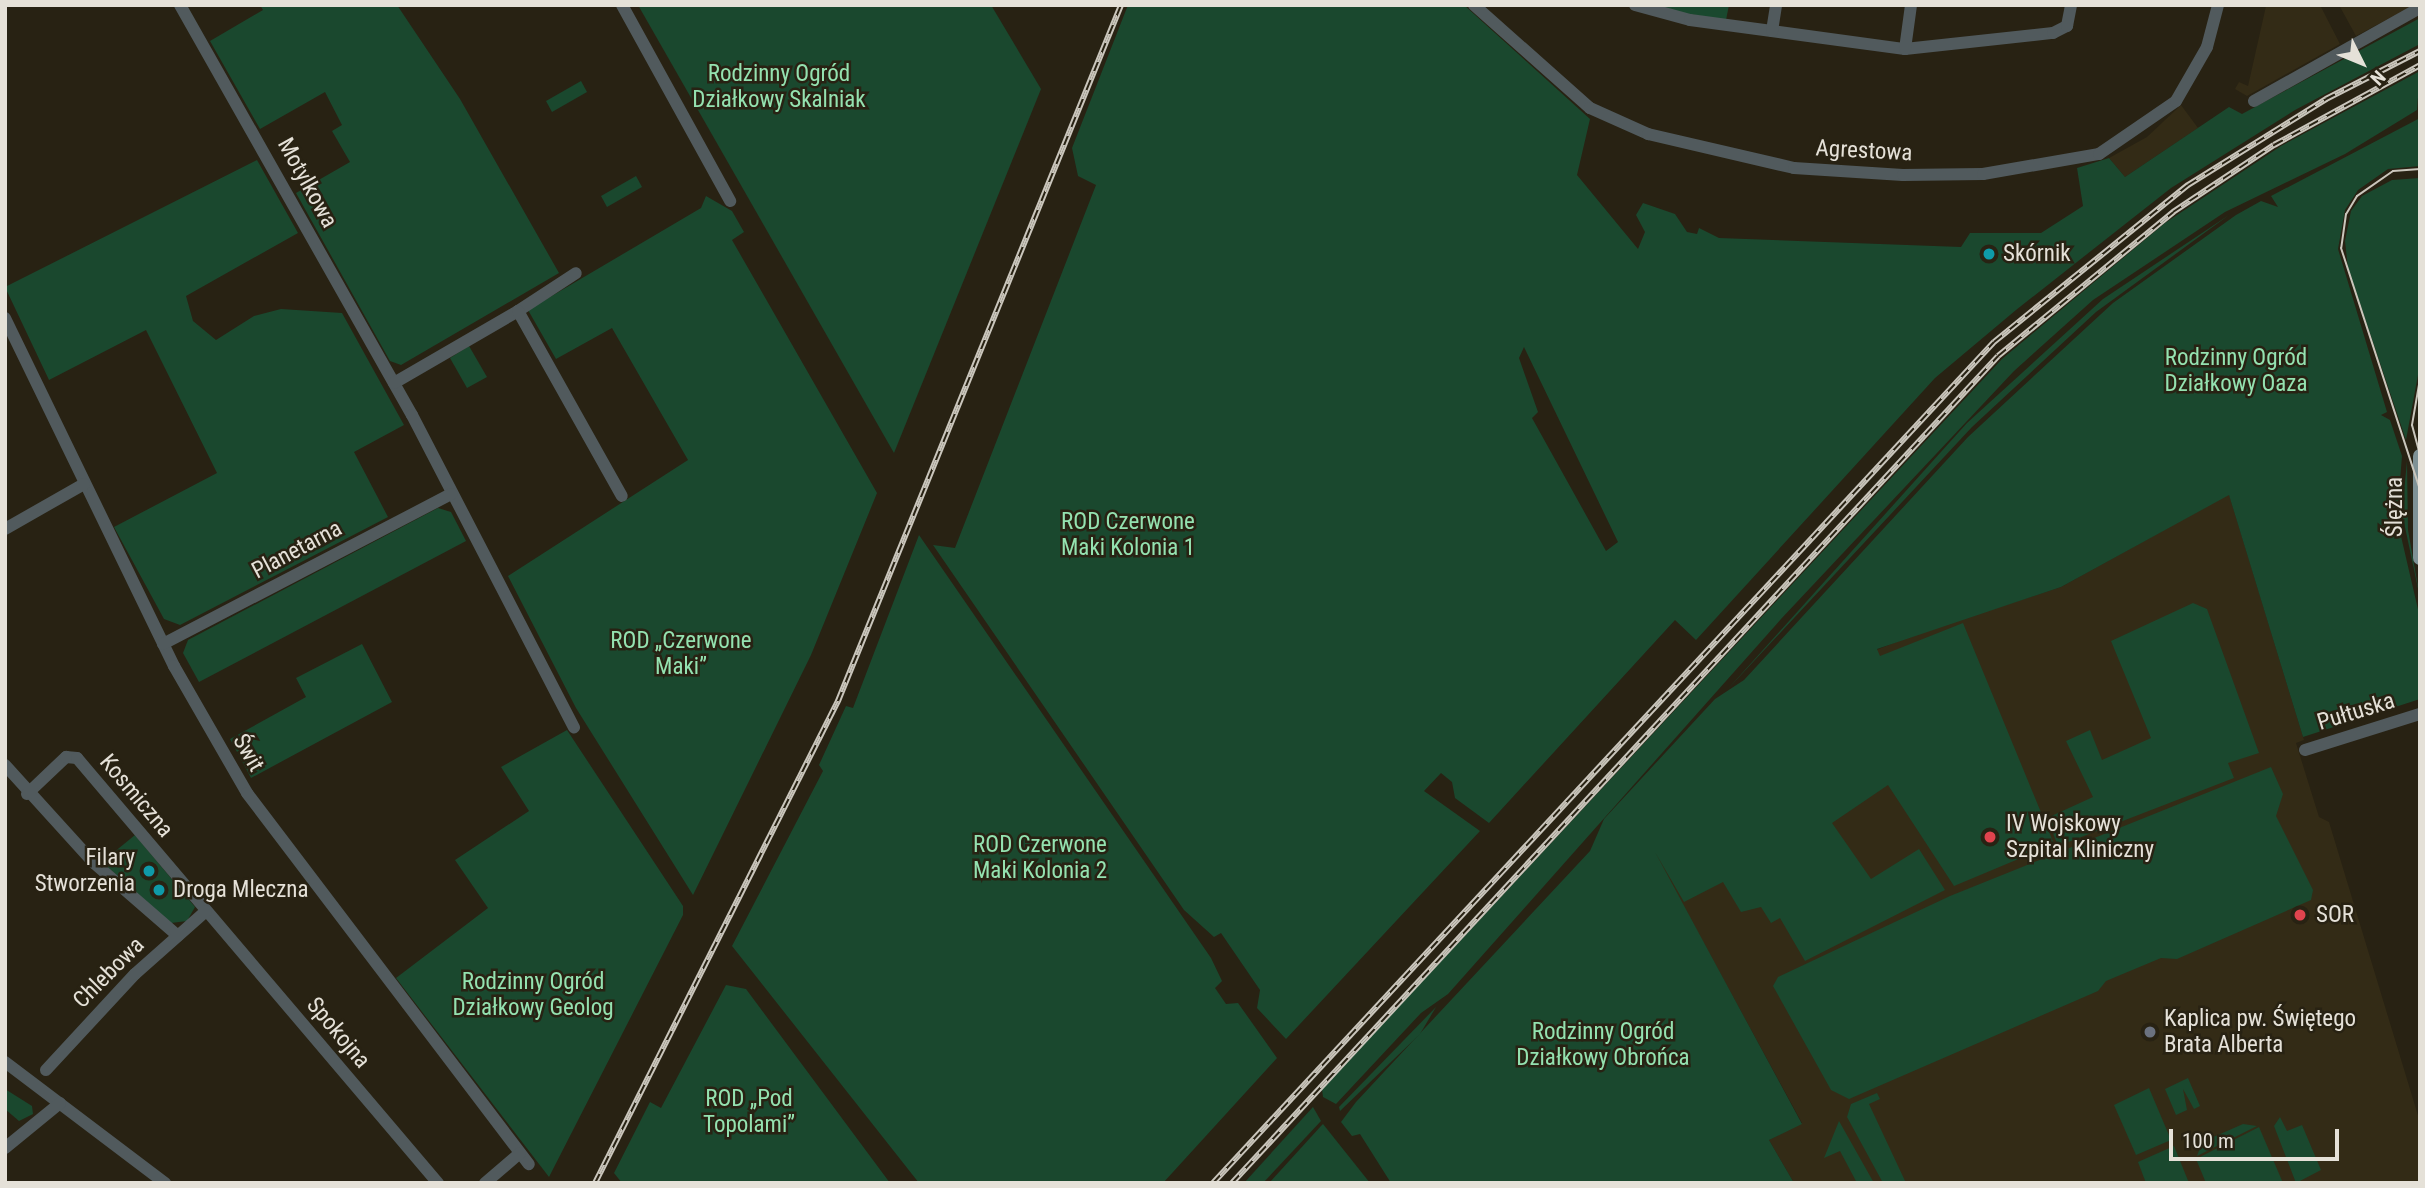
<!DOCTYPE html>
<html>
<head>
<meta charset="utf-8">
<style>
	body { margin:0 }
	#map { position:relative; width:2425px; height:1188px; overflow:hidden; background:#282213; font-family:"Roboto Condensed",sans-serif }
	div>[style] { position:absolute }
	.built>* { inset:0; background:#332b16 }
	.green>* { inset:0; background:#1a482e }
	.minor>* { height:12px; margin:-6px; padding:0 6px; transform-origin:6px; border-radius:6px; background:#515a5d }
	.major>* { height:14px; margin:-7px; padding:0 7px; transform-origin:7px; border-radius:7px; background:#7f9296 }
	.tram>* { height:2px; margin:-1px; padding:0 1px; transform-origin:1px; border-radius:1px; background:#cac6bc }
	.rail>* { height:6px; margin-top:-3px; transform-origin:0; background:repeating-linear-gradient(90deg,#282213 0 10px,#cac6bc 0 20px); box-sizing:border-box; border-block:2px solid #cac6bc }
	.dots>* { width:19px; height:19px; translate:-50% -50%; box-sizing:border-box; border:4px solid #282213; border-radius:50% }
	span { translate:-50% -50%; white-space:nowrap; text-align:center; line-height:1.15; -webkit-text-stroke:5px #282213; paint-order:stroke }
	.park-label { font-size:23px; color:#94e2b0 }
	.street-label { font-size:23px; color:#e5e1d8 }
	.poi-label { font-size:23px; color:#e5e1d8 }
	.left { translate:0 -50%; text-align:left }
	.right { translate:-100% -50%; text-align:right }
	.frame { position:absolute; inset:0; border:7px solid #e5e1d8; pointer-events:none }
	.north { position:absolute; left:2327px; top:28px; width:70px; height:70px; -webkit-text-stroke:5px #282213; paint-order:stroke; rotate:133deg; font-size:19px; font-weight:700; line-height:28px; text-align:center; color:#e5e1d8 }
	.north::after { content:''; display:block; margin:auto; width:24px; height:32px; background:#e5e1d8; clip-path:polygon(50% 0,100% 100%,50% 72%,0 100%) }
	.scale { position:absolute; left:2169px; top:1129px; width:170px; height:32px; box-sizing:border-box; border:4px solid #e5e1d8; border-top:0; padding-left:9px; font-size:21px; line-height:24px; white-space:nowrap; color:#e5e1d8; -webkit-text-stroke:5px #282213; paint-order:stroke }
</style>
</head>
<body>
<div id="map">
	<div class="built">
		<div style="clip-path:polygon(2320px 5px,2340px 44px,2247px 96px,2235px 89px,2239px 82px,2248px 86px,2266px 6px)"></div>
		<div style="clip-path:polygon(2339px 5px,2414px 5px,2356px 36px)"></div>
		<div style="clip-path:polygon(2181px 105px,2198px 128px,2125px 177px,2109px 158px,2147px 137px)"></div>
		<div style="clip-path:polygon(2229px 494px,2304px 740px,2296px 743px,2319px 817px,2329px 822px,2420px 1122px,2420px 1183px,1794px 1183px,1769px 1140px,1802px 1123px,1625px 799px,1697px 721px,1919px 633px,2061px 587px)"></div>
	</div>
	<div class="green">
		<div style="clip-path:polygon(260px 5px,397px 5px,460px 99px,559px 273px,401px 365px,390px 361px,296px 193px,350px 162px,332px 131px,342px 125px,325px 92px,260px 129px,210px 41px,263px 10px)"></div>
		<div style="clip-path:polygon(638px 5px,991px 5px,1041px 89px,894px 453px)"></div>
		<div style="clip-path:polygon(evenodd,1128px 5px,1464px 5px,1590px 119px,1577px 175px,1638px 249px,1645px 232px,1636px 215px,1643px 203px,1675px 214px,1687px 232px,1697px 234px,1699px 228px,1719px 238px,1961px 247px,1970px 233px,2041px 233px,2083px 206px,2077px 168px,2109px 158px,2125px 177px,2229px 107px,2242px 114px,2420px 18px,2420px 44px,2295px 110px,2171px 188px,2016px 310px,1935px 378px,1696px 640px,1675px 620px,1489px 823px,1455px 798px,1452px 782px,1441px 773px,1424px 791px,1480px 831px,1286px 1039px,1257px 1008px,1260px 990px,1221px 933px,1214px 937px,1184px 910px,933px 545px,955px 548px,1096px 185px,1078px 176px,1072px 148px,1128px 5px,1524px 347px,1618px 542px,1606px 551px,1532px 418px,1538px 412px,1519px 358px,1524px 347px)"></div>
		<div style="clip-path:polygon(1665px 5px,1729px 5px,1726px 20px,1664px 10px)"></div>
		<div style="clip-path:polygon(2420px 71px,2417px 110px,2345px 154px,2225px 212px,2093px 300px,2014px 371px,1781px 619px,1448px 994px,1421px 1013px,1336px 1104px,1323px 1097px,1322px 1089px,2002px 359px,2165px 223px,2281px 146px)"></div>
		<div style="clip-path:polygon(581px 81px,587px 92px,552px 112px,546px 101px)"></div>
		<div style="clip-path:polygon(2420px 118px,2420px 166px,2388px 169px,2358px 190px,2345px 210px,2338px 249px,2387px 412px,2381px 415px,2390px 420px,2402px 456px,2397px 519px,2420px 618px,2420px 699px,2303px 737px,2229px 495px,2061px 587px,1877px 649px,1880px 656px,1963px 623px,2054px 844px,1954px 886px,1888px 785px,1832px 823px,1871px 879px,1919px 849px,1945px 890px,1805px 961px,1780px 918px,1771px 923px,1761px 907px,1741px 912px,1723px 882px,1684px 902px,1655px 852px,1802px 1124px,1769px 1140px,1794px 1183px,1391px 1183px,1360px 1134px,1352px 1136px,1341px 1122px,1356px 1102px,1590px 851px,1604px 819px,1715px 699px,1744px 680px,1968px 437px,2113px 303px,2236px 215px,2261px 201px,2278px 207px,2271px 196px)"></div>
		<div style="clip-path:polygon(257px 160px,298px 233px,186px 296px,193px 321px,216px 340px,254px 316px,281px 309px,342px 313px,404px 425px,354px 452px,388px 517px,180px 625px,164px 619px,114px 527px,217px 473px,146px 330px,49px 380px,5px 287px)"></div>
		<div style="clip-path:polygon(636px 176px,642px 187px,607px 207px,601px 196px)"></div>
		<div style="clip-path:polygon(2420px 178px,2420px 364px,2406px 440px,2348px 268px,2345px 241px,2351px 211px,2362px 196px,2392px 180px)"></div>
		<div style="clip-path:polygon(706px 196px,732px 211px,744px 232px,732px 240px,877px 493px,811px 655px,693px 895px,576px 708px,508px 576px,688px 460px,612px 328px,556px 359px,528px 310px,701px 208px)"></div>
		<div style="clip-path:polygon(2229px 215px,2096px 312px,1972px 427px,1726px 691px,1967px 423px,2103px 299px)"></div>
		<div style="clip-path:polygon(469px 346px,487px 377px,467px 388px,450px 358px)"></div>
		<div style="clip-path:polygon(2407px 461px,2408px 530px,2420px 598px,2402px 513px)"></div>
		<div style="clip-path:polygon(438px 508px,451px 512px,466px 541px,199px 682px,183px 653px,188px 640px)"></div>
		<div style="clip-path:polygon(919px 535px,1211px 958px,1222px 981px,1215px 988px,1226px 1004px,1238px 1003px,1277px 1058px,1163px 1183px,919px 1183px,732px 946px,823px 771px,819px 765px,846px 706px,853px 708px)"></div>
		<div style="clip-path:polygon(2193px 603px,2207px 609px,2259px 753px,2228px 763px,2234px 778px,2058px 846px,2047px 818px,2093px 797px,2066px 741px,2090px 730px,2102px 760px,2151px 738px,2111px 641px)"></div>
		<div style="clip-path:polygon(362px 644px,392px 702px,251px 778px,230px 739px,306px 697px,296px 678px)"></div>
		<div style="clip-path:polygon(567px 730px,683px 906px,683px 915px,549px 1177px,396px 978px,488px 908px,455px 860px,529px 811px,501px 767px)"></div>
		<div style="clip-path:polygon(2271px 767px,2283px 794px,2276px 816px,2313px 890px,2311px 900px,2177px 959px,2161px 958px,2106px 981px,2098px 991px,1849px 1099px,1831px 1090px,1773px 986px,1778px 977px,1950px 896px)"></div>
		<div style="clip-path:polygon(135px 835px,195px 907px,187px 921px,171px 923px,102px 862px)"></div>
		<div style="clip-path:polygon(726px 985px,746px 989px,890px 1183px,622px 1183px,614px 1173px,650px 1102px,661px 1108px)"></div>
		<div style="clip-path:polygon(1436px 1007px,1420px 1034px,1340px 1111px,1339px 1107px)"></div>
		<div style="clip-path:polygon(2188px 1078px,2200px 1106px,2194px 1109px,2183px 1089px,2187px 1110px,2176px 1115px,2165px 1089px)"></div>
		<div style="clip-path:polygon(2149px 1088px,2171px 1140px,2136px 1155px,2114px 1105px)"></div>
		<div style="clip-path:polygon(5px 1089px,32px 1106px,33px 1114px,19px 1121px,5px 1109px)"></div>
		<div style="clip-path:polygon(1877px 1093px,1880px 1099px,1869px 1104px,1906px 1183px,1883px 1183px,1847px 1117px,1851px 1104px)"></div>
		<div style="clip-path:polygon(1313px 1107px,1321px 1121px,1263px 1183px,1244px 1183px)"></div>
		<div style="clip-path:polygon(2280px 1117px,2287px 1131px,2302px 1125px,2321px 1170px,2296px 1183px,2274px 1126px)"></div>
		<div style="clip-path:polygon(1839px 1121px,1874px 1183px,1857px 1183px,1840px 1151px,1824px 1158px)"></div>
		<div style="clip-path:polygon(1323px 1124px,1370px 1183px,1269px 1183px,1321px 1126px)"></div>
		<div style="clip-path:polygon(2243px 1124px,2257px 1126px,2197px 1156px,2202px 1142px)"></div>
		<div style="clip-path:polygon(2259px 1127px,2283px 1183px,2206px 1183px,2196px 1159px)"></div>
		<div style="clip-path:polygon(2174px 1146px,2189px 1183px,2146px 1183px,2138px 1162px)"></div>
	</div>
	<div class="minor">
		<div style="left:180px;top:5px;width:471px;rotate:60.5deg"></div>
		<div style="left:412px;top:415px;width:352px;rotate:62.6deg"></div>
		<div style="left:622px;top:5px;width:224px;rotate:61.1deg"></div>
		<div style="left:1474px;top:5px;width:155px;rotate:41.6deg"></div>
		<div style="left:1590px;top:108px;width:64px;rotate:24.1deg"></div>
		<div style="left:1648px;top:134px;width:150px;rotate:13.1deg"></div>
		<div style="left:1794px;top:168px;width:109px;rotate:3.7deg"></div>
		<div style="left:1903px;top:175px;width:80px;rotate:-0.7deg"></div>
		<div style="left:1983px;top:174px;width:118px;rotate:-9.8deg"></div>
		<div style="left:2099px;top:154px;width:93px;rotate:-34.5deg"></div>
		<div style="left:2176px;top:101px;width:62px;rotate:-60.1deg"></div>
		<div style="left:2207px;top:47px;width:43px;rotate:-75.3deg"></div>
		<div style="left:1635px;top:5px;width:57px;rotate:15.3deg"></div>
		<div style="left:1690px;top:20px;width:217px;rotate:7.7deg"></div>
		<div style="left:1905px;top:49px;width:149px;rotate:-6.2deg"></div>
		<div style="left:2053px;top:33px;width:16px;rotate:-27deg"></div>
		<div style="left:2067px;top:26px;width:21px;rotate:-79deg"></div>
		<div style="left:1772px;top:31px;width:26px;rotate:-81deg"></div>
		<div style="left:1905px;top:49px;width:44px;rotate:-82.2deg"></div>
		<div style="left:2254px;top:101px;width:190px;rotate:-29.3deg"></div>
		<div style="left:518px;top:311px;width:69px;rotate:-33.2deg"></div>
		<div style="left:5px;top:318px;width:387px;rotate:64.1deg"></div>
		<div style="left:174px;top:666px;width:146px;rotate:60.1deg"></div>
		<div style="left:247px;top:793px;width:466px;rotate:52.8deg"></div>
		<div style="left:394px;top:383px;width:143px;rotate:-30.1deg"></div>
		<div style="left:518px;top:311px;width:212px;rotate:60.7deg"></div>
		<div style="left:5px;top:529px;width:91px;rotate:-29.7deg"></div>
		<div style="left:163px;top:644px;width:325px;rotate:-27.5deg"></div>
		<div style="left:2305px;top:750px;width:121px;rotate:-17.4deg"></div>
		<div style="left:5px;top:765px;width:132px;rotate:47.8deg"></div>
		<div style="left:94px;top:863px;width:111px;rotate:41deg"></div>
		<div style="left:27px;top:794px;width:54px;rotate:-43.5deg"></div>
		<div style="left:66px;top:757px;width:11px;rotate:5deg"></div>
		<div style="left:77px;top:758px;width:558px;rotate:49.66deg"></div>
		<div style="left:5px;top:1062px;width:201px;rotate:37.1deg"></div>
		<div style="left:46px;top:1070px;width:131px;rotate:-47.2deg"></div>
		<div style="left:135px;top:974px;width:95px;rotate:-41.6deg"></div>
		<div style="left:5px;top:1148px;width:71px;rotate:-39.3deg"></div>
		<div style="left:485px;top:1183px;width:46px;rotate:-40.6deg"></div>
	</div>
	<div class="major">
		<div style="left:2420px;top:456px;width:102px;rotate:90deg"></div>
	</div>
	<div class="tram">
		<div style="left:2420px;top:169px;width:27px;rotate:176deg"></div>
		<div style="left:2393px;top:171px;width:44px;rotate:145.2deg"></div>
		<div style="left:2357px;top:196px;width:21px;rotate:121deg"></div>
		<div style="left:2346px;top:214px;width:34px;rotate:98deg"></div>
		<div style="left:2341px;top:248px;width:254px;rotate:71.9deg"></div>
		<div style="left:2420px;top:379px;width:47px;rotate:99.9deg"></div>
		<div style="left:2412px;top:425px;width:30px;rotate:75deg"></div>
	</div>
	<div class="rail">
		<div style="left:595px;top:1183px;width:540px;rotate:-63.25deg"></div>
		<div style="left:838px;top:701px;width:751px;rotate:-67.87deg"></div>
		<div style="left:1213px;top:1183px;width:1148px;rotate:-47.12deg"></div>
		<div style="left:1994px;top:342px;width:250px;rotate:-39deg"></div>
		<div style="left:2188px;top:185px;width:163px;rotate:-31.9deg"></div>
		<div style="left:2326px;top:99px;width:106px;rotate:-27.1deg"></div>
		<div style="left:1232px;top:1183px;width:1127px;rotate:-47.19deg"></div>
		<div style="left:1998px;top:356px;width:227px;rotate:-39.4deg"></div>
		<div style="left:2173px;top:212px;width:121px;rotate:-33.6deg"></div>
		<div style="left:2274px;top:145px;width:166px;rotate:-28.7deg"></div>
	</div>
	<div class="dots">
		<div style="left:1989px;top:254px;background:#0f9aa8"></div>
		<div style="left:1990px;top:837px;background:#e0444e"></div>
		<div style="left:149px;top:871px;background:#0f9aa8"></div>
		<div style="left:159px;top:890px;background:#0f9aa8"></div>
		<div style="left:2300px;top:915px;background:#e0444e"></div>
		<div style="left:2150px;top:1032px;background:#6b7280"></div>
	</div>
	<div class="park-label">
		<span style="left:779px;top:87px">Rodzinny Ogród<br>Działkowy Skalniak</span>
		<span style="left:2236px;top:371px">Rodzinny Ogród<br>Działkowy Oaza</span>
		<span style="left:1128px;top:535px">ROD Czerwone<br>Maki Kolonia 1</span>
		<span style="left:681px;top:654px">ROD „Czerwone<br>Maki”</span>
		<span style="left:1040px;top:858px">ROD Czerwone<br>Maki Kolonia 2</span>
		<span style="left:533px;top:995px">Rodzinny Ogród<br>Działkowy Geolog</span>
		<span style="left:1603px;top:1045px">Rodzinny Ogród<br>Działkowy Obrońca</span>
		<span style="left:749px;top:1112px">ROD „Pod<br>Topolami”</span>
	</div>
	<div class="street-label">
		<span style="left:1864px;top:151px;rotate:3deg">Agrestowa</span>
		<span style="left:307px;top:183px;rotate:61deg">Motylkowa</span>
		<span style="left:2395px;top:507px;rotate:-90deg">Ślężna</span>
		<span style="left:297px;top:550px;rotate:-28deg">Planetarna</span>
		<span style="left:2356px;top:712px;rotate:-17deg">Pułtuska</span>
		<span style="left:248px;top:753px;rotate:60deg">Świt</span>
		<span style="left:136px;top:796px;rotate:50deg">Kosmiczna</span>
		<span style="left:109px;top:973px;rotate:-45deg">Chlebowa</span>
		<span style="left:338px;top:1033px;rotate:50deg">Spokojna</span>
	</div>
	<div class="poi-label">
		<span class="left" style="left:2003px;top:254px">Skórnik</span>
		<span class="left" style="left:2006px;top:837px">IV Wojskowy<br>Szpital Kliniczny</span>
		<span class="right" style="left:135px;top:871px">Filary<br>Stworzenia</span>
		<span class="left" style="left:173px;top:890px">Droga Mleczna</span>
		<span class="left" style="left:2316px;top:915px">SOR</span>
		<span class="left" style="left:2164px;top:1032px">Kaplica pw. Świętego<br>Brata Alberta</span>
	</div>
	<div class="frame"></div>
	<div class="north">N</div>
	<div class="scale">100 m</div>
</div>
</body>
</html>
